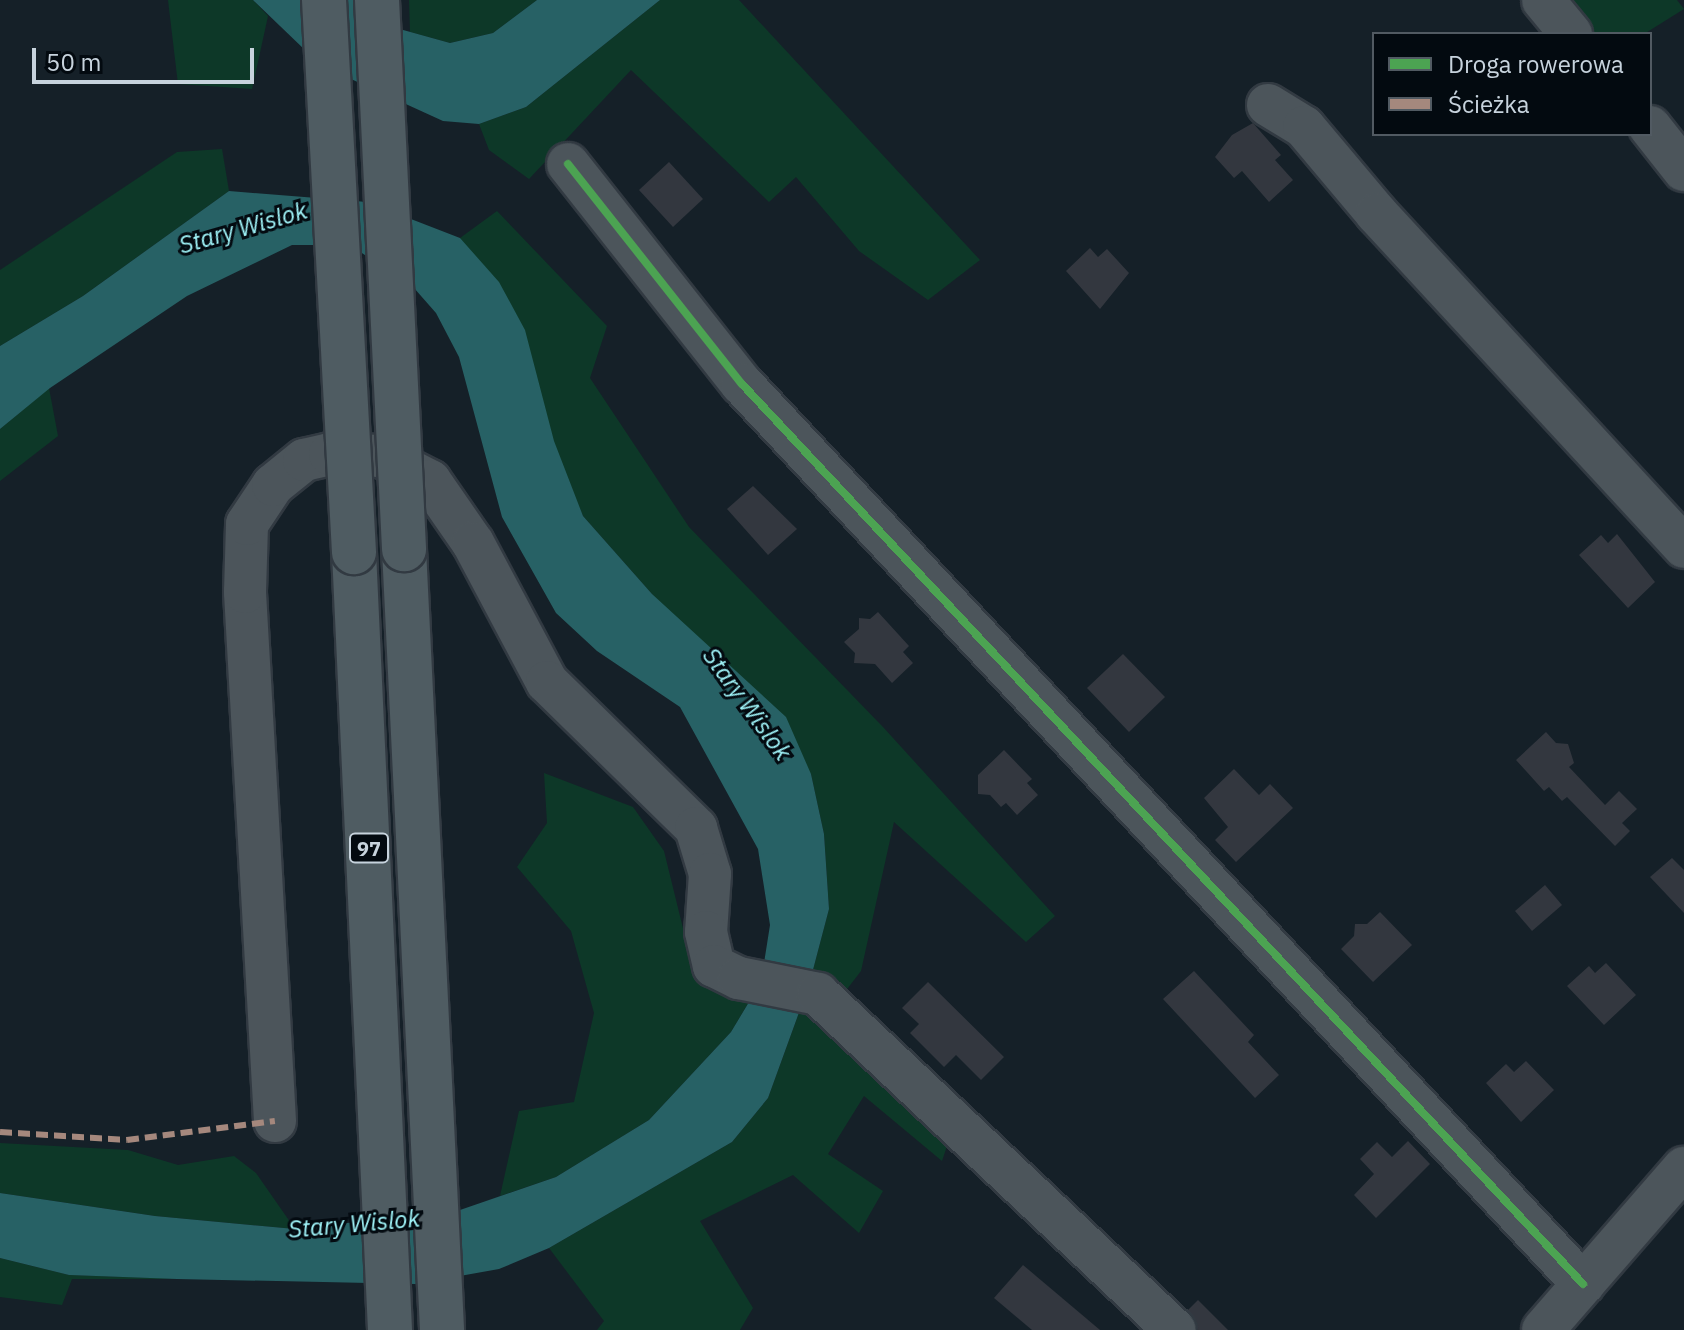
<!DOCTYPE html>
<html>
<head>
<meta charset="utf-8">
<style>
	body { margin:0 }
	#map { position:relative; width:1684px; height:1330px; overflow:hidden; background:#152028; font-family:"IBM Plex Sans",sans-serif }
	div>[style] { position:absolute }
	.green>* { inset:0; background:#0d3828 }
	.water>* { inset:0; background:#276165 }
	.building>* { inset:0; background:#33373f }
	.roads { filter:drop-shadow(2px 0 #323a42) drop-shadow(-2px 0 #323a42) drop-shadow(0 2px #323a42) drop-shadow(0 -2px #323a42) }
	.minor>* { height:42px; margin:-21px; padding:0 21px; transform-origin:21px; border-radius:21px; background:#4c555b }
	.major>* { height:44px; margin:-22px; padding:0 22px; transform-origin:22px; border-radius:22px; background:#4f5c62 }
	.bridges { filter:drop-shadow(2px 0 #323a42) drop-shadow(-2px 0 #323a42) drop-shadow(0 2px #323a42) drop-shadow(0 -2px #323a42) }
	.major-bridge>* { height:44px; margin:-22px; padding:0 22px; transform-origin:22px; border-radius:22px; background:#4f5c62 }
	.quiet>* { height:6px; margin-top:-3px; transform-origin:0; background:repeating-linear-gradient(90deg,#a5887d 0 12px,transparent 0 18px) }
	.cycleway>* { height:8px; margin:-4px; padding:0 4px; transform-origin:4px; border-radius:4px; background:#4ca352 }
	span { translate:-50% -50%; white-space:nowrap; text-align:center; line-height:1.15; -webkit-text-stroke:6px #030a10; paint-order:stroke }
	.shield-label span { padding:2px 6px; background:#030a10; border:2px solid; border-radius:6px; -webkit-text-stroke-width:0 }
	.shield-label { font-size:20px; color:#c7d3dd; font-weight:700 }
	.water-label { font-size:24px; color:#9ff3f8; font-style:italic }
	.legend { position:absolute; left:1372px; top:32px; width:280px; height:104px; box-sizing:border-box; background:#030a10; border:2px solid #515a62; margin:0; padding:10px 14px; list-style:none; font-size:24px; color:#c7d3dd }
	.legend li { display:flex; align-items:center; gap:16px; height:40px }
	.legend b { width:40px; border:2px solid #515a62 }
	.scale { position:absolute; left:32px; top:48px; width:222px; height:36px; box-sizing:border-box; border:4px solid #c7d3dd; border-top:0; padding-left:10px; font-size:24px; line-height:28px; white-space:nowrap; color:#c7d3dd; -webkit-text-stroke:6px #030a10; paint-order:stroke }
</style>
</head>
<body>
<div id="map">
	<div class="green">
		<div style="clip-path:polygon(168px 0,253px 0,268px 16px,252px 89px,178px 84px)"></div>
		<div style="clip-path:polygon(409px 0,537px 0,493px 33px,450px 43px,410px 32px)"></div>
		<div style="clip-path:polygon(660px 0,739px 0,980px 260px,928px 300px,859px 251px,796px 177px,769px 202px,631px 70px,529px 179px,489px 150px,479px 124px,526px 107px)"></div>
		<div style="clip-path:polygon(1567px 0,1677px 0,1684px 9px,1644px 34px,1593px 34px)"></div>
		<div style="clip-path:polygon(222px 149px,229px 191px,83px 296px,0 346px,0 270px,177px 152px)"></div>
		<div style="clip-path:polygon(497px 211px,607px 326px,590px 378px,689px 527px,883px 727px,1055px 916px,1026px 942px,894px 822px,861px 971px,844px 993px,809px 985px,829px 909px,824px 834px,811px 774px,583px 516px,460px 238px)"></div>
		<div style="clip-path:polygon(49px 388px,58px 436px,0 481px,0 429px)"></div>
		<div style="clip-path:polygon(544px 773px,633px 807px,664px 851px,692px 965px,753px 995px,731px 1032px,649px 1120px,556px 1177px,500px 1196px,519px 1111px,574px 1102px,594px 1013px,571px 931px,517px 867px,547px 823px)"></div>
		<div style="clip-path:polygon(800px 1010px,848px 1036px,951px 1134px,942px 1161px,864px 1096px,828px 1154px,883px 1191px,859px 1233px,793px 1175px,700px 1221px,753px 1308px,740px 1330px,597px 1330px,604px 1321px,549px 1248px,732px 1142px,768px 1098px)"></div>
		<div style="clip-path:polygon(0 1143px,128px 1150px,178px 1165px,234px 1156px,256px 1173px,295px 1229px,155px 1216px,0 1193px)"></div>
		<div style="clip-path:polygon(0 1258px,69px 1275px,187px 1279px,72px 1279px,62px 1305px,0 1297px)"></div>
	</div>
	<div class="water">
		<div style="clip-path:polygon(253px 0,358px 0,396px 28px,450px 43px,493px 33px,537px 0,660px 0,526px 107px,479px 124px,443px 121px,351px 79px,306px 51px)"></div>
		<div style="clip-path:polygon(229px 191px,367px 202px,460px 238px,499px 282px,525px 330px,554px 441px,583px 516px,652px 594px,786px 717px,811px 774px,824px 834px,829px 909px,809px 985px,768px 1098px,732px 1142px,549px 1248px,499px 1269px,415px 1284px,177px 1279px,69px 1275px,0 1258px,0 1193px,155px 1216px,295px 1229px,460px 1210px,556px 1177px,649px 1120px,731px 1032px,761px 982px,770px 925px,758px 849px,680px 707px,597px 651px,556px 613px,502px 517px,459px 357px,436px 313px,414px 288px,350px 245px,292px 245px,187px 296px,50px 388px,0 429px,0 346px,83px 296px)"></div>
	</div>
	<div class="building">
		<div style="clip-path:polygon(1253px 123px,1281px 155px,1275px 160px,1293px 180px,1269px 202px,1242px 171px,1234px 178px,1215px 157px,1232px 135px)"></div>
		<div style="clip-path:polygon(669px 162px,703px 199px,673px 227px,639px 190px)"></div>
		<div style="clip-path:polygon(1090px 248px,1098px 257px,1107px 249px,1129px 273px,1100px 309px,1066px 271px)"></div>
		<div style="clip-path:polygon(753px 486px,797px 529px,768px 555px,727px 509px)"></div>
		<div style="clip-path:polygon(1617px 534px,1655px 582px,1628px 608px,1579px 555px,1601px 535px,1608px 543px)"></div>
		<div style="clip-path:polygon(878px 612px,909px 646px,903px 652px,913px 663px,892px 683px,875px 664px,854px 663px,855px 653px,844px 642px,859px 629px,859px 618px,870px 619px)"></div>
		<div style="clip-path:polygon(1123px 654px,1165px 697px,1129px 732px,1087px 688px)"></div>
		<div style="clip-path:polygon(1546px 732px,1556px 743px,1568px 744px,1574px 763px,1569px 767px,1605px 805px,1619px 791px,1637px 809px,1622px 823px,1630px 831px,1615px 846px,1567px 797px,1562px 801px,1549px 787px,1544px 791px,1516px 760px)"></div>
		<div style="clip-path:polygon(1004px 750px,1032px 779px,1027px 783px,1038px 795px,1017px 815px,1006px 803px,1001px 807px,990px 795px,978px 794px,978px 775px)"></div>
		<div style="clip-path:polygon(1234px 769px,1259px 795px,1270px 784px,1293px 808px,1236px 862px,1215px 840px,1228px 827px,1204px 798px)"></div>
		<div style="clip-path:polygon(1672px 858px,1684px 870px,1684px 913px,1650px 877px)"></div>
		<div style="clip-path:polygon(1545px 885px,1562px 905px,1532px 931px,1515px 911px)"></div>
		<div style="clip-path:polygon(1380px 912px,1412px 945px,1373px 982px,1341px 949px,1354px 936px,1355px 924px,1367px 924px)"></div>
		<div style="clip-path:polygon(1606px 963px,1636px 995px,1604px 1025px,1567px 986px,1589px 966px,1595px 973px)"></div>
		<div style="clip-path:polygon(1194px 971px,1254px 1035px,1248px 1042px,1279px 1075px,1255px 1098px,1163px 999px)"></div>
		<div style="clip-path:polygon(928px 982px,1004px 1057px,981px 1080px,956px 1055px,944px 1067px,910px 1033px,919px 1024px,902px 1008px)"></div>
		<div style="clip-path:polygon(1526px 1061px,1554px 1090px,1521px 1122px,1486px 1083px,1506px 1064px,1514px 1072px)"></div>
		<div style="clip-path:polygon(1408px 1141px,1430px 1164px,1376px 1218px,1354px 1195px,1374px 1174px,1360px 1159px,1377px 1142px,1392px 1157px)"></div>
		<div style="clip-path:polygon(1023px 1265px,1100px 1330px,1032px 1330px,994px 1298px)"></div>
		<div style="clip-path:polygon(1198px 1300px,1228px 1330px,1198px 1330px,1188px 1310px)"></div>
	</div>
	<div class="roads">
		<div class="minor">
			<div style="left:1543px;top:0;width:44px;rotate:50.5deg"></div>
			<div style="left:1268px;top:105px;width:42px;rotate:31.4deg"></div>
			<div style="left:1304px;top:127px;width:114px;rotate:50deg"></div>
			<div style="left:1377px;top:214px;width:453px;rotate:47.3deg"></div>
			<div style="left:1650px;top:127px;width:55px;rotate:51.7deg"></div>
			<div style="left:568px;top:164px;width:280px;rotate:51.7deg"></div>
			<div style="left:742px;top:384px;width:1232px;rotate:46.94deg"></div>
			<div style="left:275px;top:1121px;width:530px;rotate:-93.25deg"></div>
			<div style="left:245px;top:592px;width:68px;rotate:-88.3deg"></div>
			<div style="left:247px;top:524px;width:47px;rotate:-56.3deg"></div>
			<div style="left:273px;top:485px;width:40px;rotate:-39deg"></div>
			<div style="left:304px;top:460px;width:27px;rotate:-13deg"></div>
			<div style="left:330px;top:454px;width:51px;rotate:2.2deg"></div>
			<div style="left:381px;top:456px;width:55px;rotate:27deg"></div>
			<div style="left:430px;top:481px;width:75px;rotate:55.3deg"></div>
			<div style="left:473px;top:543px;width:157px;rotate:62deg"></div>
			<div style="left:547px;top:682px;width:209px;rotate:44.4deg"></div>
			<div style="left:696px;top:828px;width:48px;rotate:73.1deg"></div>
			<div style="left:710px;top:874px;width:58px;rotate:93.9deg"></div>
			<div style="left:706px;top:932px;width:35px;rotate:77deg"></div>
			<div style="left:714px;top:966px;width:28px;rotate:26deg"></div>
			<div style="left:739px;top:978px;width:81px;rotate:11.4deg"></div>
			<div style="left:818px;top:994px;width:490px;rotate:43.3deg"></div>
			<div style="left:1543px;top:1330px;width:215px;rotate:-49deg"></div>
		</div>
		<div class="major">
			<div style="left:404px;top:549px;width:782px;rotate:87.21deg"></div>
			<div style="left:354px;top:552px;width:779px;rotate:87.35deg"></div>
		</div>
	</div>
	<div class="bridges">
		<div class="major-bridge">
			<div style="left:324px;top:0;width:553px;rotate:86.89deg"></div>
			<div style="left:377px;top:0;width:550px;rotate:87.18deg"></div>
		</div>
	</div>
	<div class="quiet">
		<div style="left:0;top:1132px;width:127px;rotate:3.6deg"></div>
		<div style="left:127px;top:1140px;width:149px;rotate:-7.3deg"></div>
	</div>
	<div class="cycleway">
		<div style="left:568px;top:164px;width:280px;rotate:51.7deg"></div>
		<div style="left:742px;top:384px;width:1232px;rotate:46.94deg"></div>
	</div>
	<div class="shield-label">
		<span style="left:369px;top:848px">97</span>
	</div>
	<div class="water-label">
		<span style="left:243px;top:228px;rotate:-16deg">Stary Wislok</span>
		<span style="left:747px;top:704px;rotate:54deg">Stary Wislok</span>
		<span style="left:354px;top:1224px;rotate:-5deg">Stary Wislok</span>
	</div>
	<ul class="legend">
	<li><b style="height:10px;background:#4ca352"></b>Droga rowerowa</li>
	<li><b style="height:10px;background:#a5887d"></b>Ścieżka</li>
	</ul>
	<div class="scale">50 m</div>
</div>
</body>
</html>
